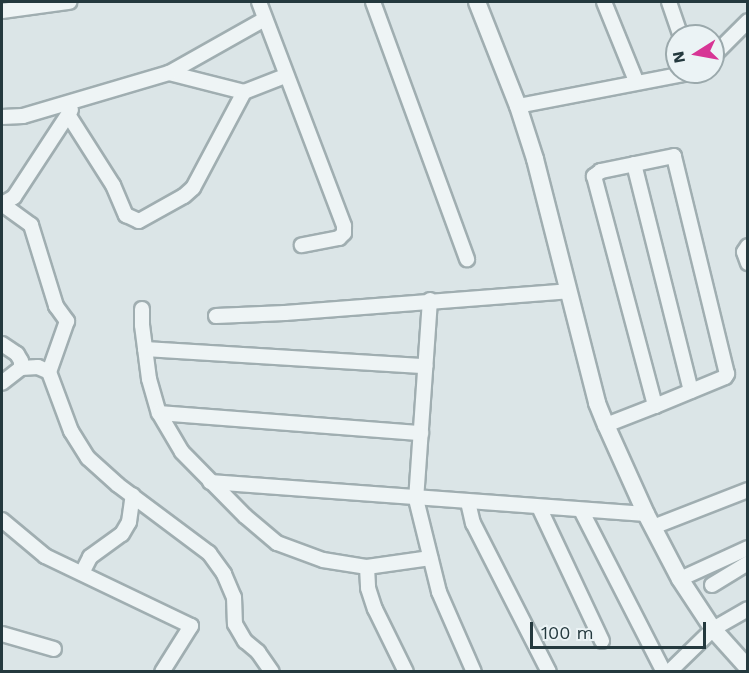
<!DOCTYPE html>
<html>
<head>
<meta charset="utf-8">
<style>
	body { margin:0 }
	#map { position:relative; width:749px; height:673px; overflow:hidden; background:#dbe5e7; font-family:"Work Sans",sans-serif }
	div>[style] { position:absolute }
	.roads { filter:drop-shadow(2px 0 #a0aeb1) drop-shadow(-2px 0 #a0aeb1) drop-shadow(0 2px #a0aeb1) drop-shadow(0 -2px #a0aeb1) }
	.minor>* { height:14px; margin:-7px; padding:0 7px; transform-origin:7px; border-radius:7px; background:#eef4f5 }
	.tertiary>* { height:16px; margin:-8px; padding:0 8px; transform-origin:8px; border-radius:8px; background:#eef4f5 }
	span { translate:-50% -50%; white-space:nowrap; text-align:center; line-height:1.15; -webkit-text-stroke:4.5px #ebf3f5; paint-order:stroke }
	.frame { position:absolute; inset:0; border:3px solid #24393e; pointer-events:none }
	.north { position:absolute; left:665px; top:24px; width:60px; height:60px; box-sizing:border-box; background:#ebf3f5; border:2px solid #9ba9ac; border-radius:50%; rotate:259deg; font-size:16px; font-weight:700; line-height:24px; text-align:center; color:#24393e }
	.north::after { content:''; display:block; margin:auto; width:21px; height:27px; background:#d73595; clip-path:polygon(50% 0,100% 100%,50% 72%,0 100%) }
	.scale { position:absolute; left:530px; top:622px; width:176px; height:27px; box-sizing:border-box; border:3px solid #24393e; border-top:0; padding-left:8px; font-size:18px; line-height:21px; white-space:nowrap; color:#24393e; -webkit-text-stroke:4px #ebf3f5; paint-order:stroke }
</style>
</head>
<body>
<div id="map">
	<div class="roads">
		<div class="minor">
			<div style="left:259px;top:2px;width:240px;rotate:69.2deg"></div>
			<div style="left:344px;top:226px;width:7px;rotate:90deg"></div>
			<div style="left:344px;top:233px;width:7px;rotate:135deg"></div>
			<div style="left:339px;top:238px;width:38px;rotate:169deg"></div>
			<div style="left:373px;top:2px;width:274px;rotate:69.9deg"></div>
			<div style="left:604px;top:2px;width:85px;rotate:67.9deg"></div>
			<div style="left:669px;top:2px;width:36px;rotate:71deg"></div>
			<div style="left:2px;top:11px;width:68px;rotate:-7.7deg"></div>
			<div style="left:713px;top:56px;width:49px;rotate:-45deg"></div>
			<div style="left:169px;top:73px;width:77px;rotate:14.2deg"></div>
			<div style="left:518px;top:106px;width:180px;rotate:-10.9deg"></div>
			<div style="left:69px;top:116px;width:82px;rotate:57.5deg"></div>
			<div style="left:113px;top:185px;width:33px;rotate:67deg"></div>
			<div style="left:126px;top:215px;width:14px;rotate:25deg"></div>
			<div style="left:139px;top:221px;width:51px;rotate:-29.1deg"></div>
			<div style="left:184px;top:196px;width:12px;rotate:-42deg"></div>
			<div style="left:193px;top:188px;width:109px;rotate:-62deg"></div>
			<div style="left:244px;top:92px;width:44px;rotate:-21.3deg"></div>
			<div style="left:2px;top:117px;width:21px;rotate:-3deg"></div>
			<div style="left:23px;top:116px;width:152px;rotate:-16.4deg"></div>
			<div style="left:169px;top:73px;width:110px;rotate:-29.4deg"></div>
			<div style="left:634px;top:164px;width:234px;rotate:75.9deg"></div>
			<div style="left:2px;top:204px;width:36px;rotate:36deg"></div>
			<div style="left:31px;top:225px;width:85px;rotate:72.8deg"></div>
			<div style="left:56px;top:306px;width:19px;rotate:54deg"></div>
			<div style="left:67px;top:321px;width:54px;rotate:109.4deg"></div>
			<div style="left:49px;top:372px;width:63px;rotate:69.6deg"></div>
			<div style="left:71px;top:431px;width:32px;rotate:58deg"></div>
			<div style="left:88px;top:458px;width:40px;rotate:42deg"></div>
			<div style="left:118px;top:485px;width:114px;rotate:36.8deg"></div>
			<div style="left:209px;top:553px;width:26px;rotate:54deg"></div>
			<div style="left:224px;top:574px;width:25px;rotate:67deg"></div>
			<div style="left:234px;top:597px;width:27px;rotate:88deg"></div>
			<div style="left:235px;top:624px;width:20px;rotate:60deg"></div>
			<div style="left:245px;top:641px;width:17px;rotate:40deg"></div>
			<div style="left:258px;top:652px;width:24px;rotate:55deg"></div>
			<div style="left:2px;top:204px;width:14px;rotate:-30deg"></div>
			<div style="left:14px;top:197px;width:104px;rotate:-56.8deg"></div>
			<div style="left:748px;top:246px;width:7px;rotate:124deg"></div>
			<div style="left:744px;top:252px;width:12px;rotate:70deg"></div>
			<div style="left:430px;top:300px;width:199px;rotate:94deg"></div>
			<div style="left:416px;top:499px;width:96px;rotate:76.1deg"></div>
			<div style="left:439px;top:592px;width:87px;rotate:66.4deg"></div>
			<div style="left:142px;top:309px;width:16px;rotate:90deg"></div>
			<div style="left:142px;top:325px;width:54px;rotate:82.6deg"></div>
			<div style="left:149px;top:379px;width:35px;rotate:74deg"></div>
			<div style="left:159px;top:413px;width:45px;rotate:59.5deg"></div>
			<div style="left:182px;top:452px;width:90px;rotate:45.5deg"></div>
			<div style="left:245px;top:516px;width:42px;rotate:40.2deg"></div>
			<div style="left:277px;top:543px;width:49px;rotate:20.3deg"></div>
			<div style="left:323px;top:560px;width:45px;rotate:9deg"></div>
			<div style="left:367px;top:567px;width:64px;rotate:-8.1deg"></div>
			<div style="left:216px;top:316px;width:69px;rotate:-2.5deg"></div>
			<div style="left:285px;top:313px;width:284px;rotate:-4.4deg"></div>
			<div style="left:2px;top:344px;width:18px;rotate:34deg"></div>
			<div style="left:17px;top:354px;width:8px;rotate:60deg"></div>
			<div style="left:21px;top:361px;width:7px;rotate:90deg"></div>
			<div style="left:21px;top:368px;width:24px;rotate:142deg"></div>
			<div style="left:145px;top:349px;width:281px;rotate:3.5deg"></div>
			<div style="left:21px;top:368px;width:17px;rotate:-3deg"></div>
			<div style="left:38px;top:367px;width:12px;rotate:24deg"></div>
			<div style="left:159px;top:413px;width:263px;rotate:4.4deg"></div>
			<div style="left:606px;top:425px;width:53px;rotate:-21.2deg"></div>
			<div style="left:655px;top:406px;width:76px;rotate:-22.5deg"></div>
			<div style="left:725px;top:377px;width:4px;rotate:-56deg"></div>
			<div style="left:727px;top:374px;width:224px;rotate:-103.7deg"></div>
			<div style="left:674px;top:156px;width:75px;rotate:168.4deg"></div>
			<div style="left:601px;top:171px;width:9px;rotate:144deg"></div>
			<div style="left:594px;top:176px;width:238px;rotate:75.1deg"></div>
			<div style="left:210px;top:482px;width:437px;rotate:4.2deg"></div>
			<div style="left:468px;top:502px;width:22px;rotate:77deg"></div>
			<div style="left:473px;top:523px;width:167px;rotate:63deg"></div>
			<div style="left:539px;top:507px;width:148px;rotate:64.8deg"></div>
			<div style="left:581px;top:510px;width:182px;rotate:62.9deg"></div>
			<div style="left:2px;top:520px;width:56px;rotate:39.9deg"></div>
			<div style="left:45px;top:556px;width:162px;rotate:25.6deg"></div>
			<div style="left:191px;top:626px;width:54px;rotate:122.2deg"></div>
			<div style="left:653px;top:527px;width:102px;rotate:-21.3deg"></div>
			<div style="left:367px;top:567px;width:21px;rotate:87deg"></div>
			<div style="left:368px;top:588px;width:22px;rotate:72deg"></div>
			<div style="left:375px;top:609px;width:70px;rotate:63.8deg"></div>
			<div style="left:82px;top:573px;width:18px;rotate:-63deg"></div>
			<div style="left:90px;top:557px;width:39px;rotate:-36deg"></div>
			<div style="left:122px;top:534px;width:14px;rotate:-60deg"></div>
			<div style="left:129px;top:522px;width:27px;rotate:-82deg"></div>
			<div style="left:680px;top:579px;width:75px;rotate:-24.5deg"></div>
			<div style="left:712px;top:585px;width:42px;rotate:-31.4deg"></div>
			<div style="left:2px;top:634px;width:54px;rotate:16.1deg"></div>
			<div style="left:669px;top:672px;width:62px;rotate:-44.3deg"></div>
			<div style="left:713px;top:629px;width:40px;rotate:-29.7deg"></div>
		</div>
		<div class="tertiary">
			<div style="left:477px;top:2px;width:112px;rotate:68.5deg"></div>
			<div style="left:518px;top:106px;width:56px;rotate:72.2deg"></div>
			<div style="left:535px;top:159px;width:252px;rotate:75.7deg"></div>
			<div style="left:597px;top:403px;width:24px;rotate:68deg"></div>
			<div style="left:606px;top:425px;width:98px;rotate:65.8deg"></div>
			<div style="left:646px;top:514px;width:73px;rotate:62.4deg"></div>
			<div style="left:680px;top:579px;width:60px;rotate:56.6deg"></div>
			<div style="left:713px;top:629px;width:52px;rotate:48.1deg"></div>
		</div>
	</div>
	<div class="frame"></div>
	<div class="north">N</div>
	<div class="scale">100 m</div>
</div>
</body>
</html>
